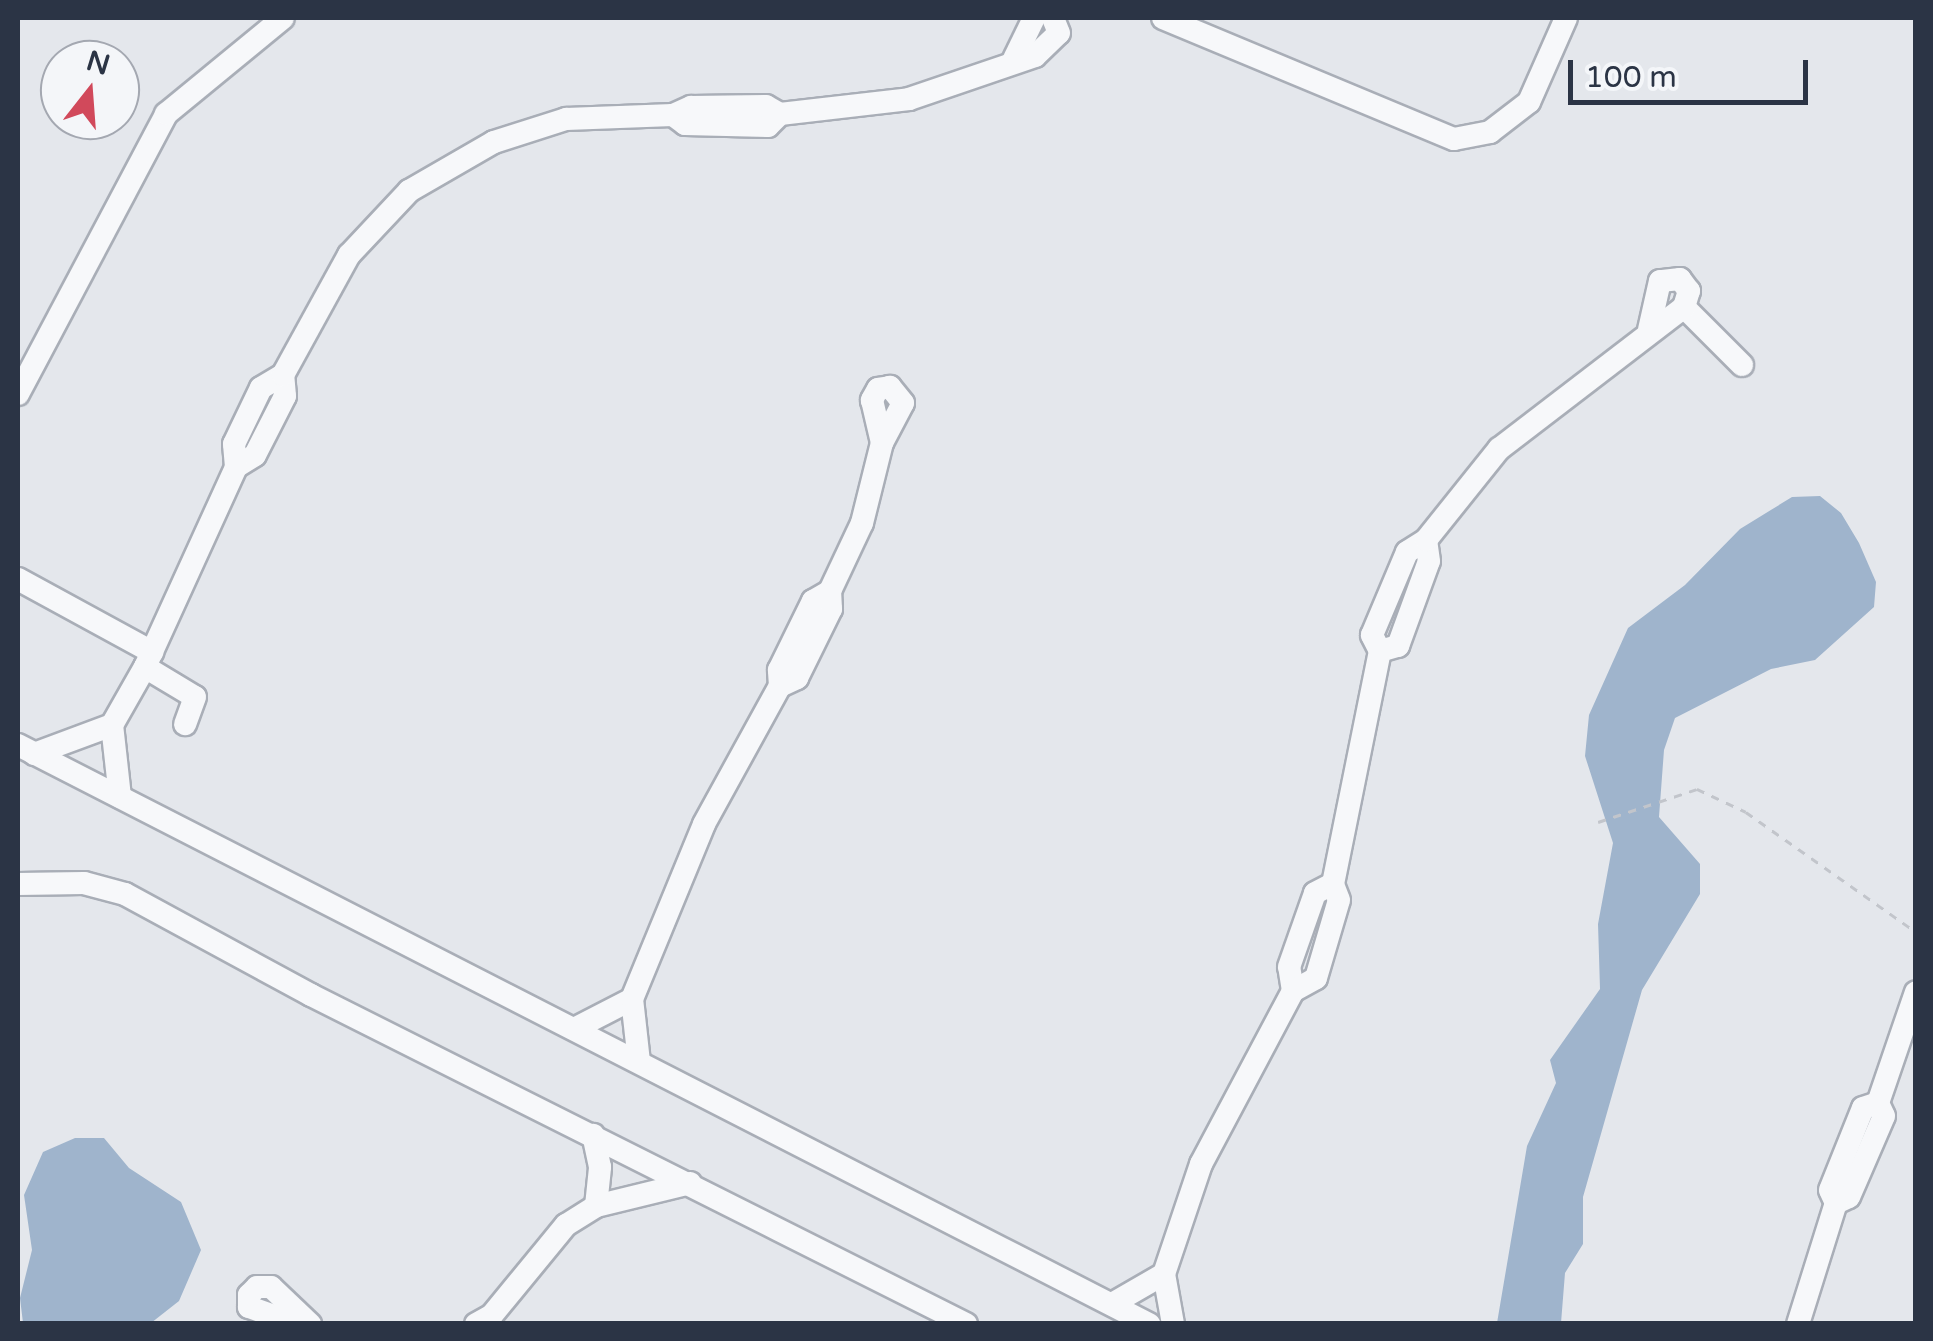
<!DOCTYPE html>
<html>
<head>
<meta charset="utf-8">
<style>
	body { margin:0 }
	#map { position:relative; width:1933px; height:1341px; overflow:hidden; background:#e4e7ec; font-family:"Varela Round",sans-serif }
	div>[style] { position:absolute }
	.water>* { inset:0; background:#9fb4cc }
	.path>* { height:2.5px; margin-top:-1.25px; transform-origin:0; background:repeating-linear-gradient(90deg,#c2c5cb 0 8px,transparent 0 16px) }
	.roads { filter:drop-shadow(2px 0 #a9aeb7) drop-shadow(-2px 0 #a9aeb7) drop-shadow(0 2px #a9aeb7) drop-shadow(0 -2px #a9aeb7) }
	.minor>* { height:22px; margin:-11px; padding:0 11px; transform-origin:11px; border-radius:11px; background:#f7f8fa }
	span { translate:-50% -50%; white-space:nowrap; text-align:center; line-height:1.15; -webkit-text-stroke:8px #f4f6f9; paint-order:stroke }
	.frame { position:absolute; inset:0; border:20px solid #2b3445; pointer-events:none }
	.north { position:absolute; left:40px; top:40px; width:100px; height:100px; box-sizing:border-box; background:#f4f6f9; border:2px solid #a4a8b1; border-radius:50%; rotate:17deg; font-size:28px; font-weight:700; line-height:40px; text-align:center; color:#2b3445 }
	.north::after { content:''; display:block; margin:auto; width:35px; height:45px; background:#d1495b; clip-path:polygon(50% 0,100% 100%,50% 72%,0 100%) }
	.scale { position:absolute; left:1568px; top:60px; width:240px; height:45px; box-sizing:border-box; border:5px solid #2b3445; border-top:0; padding-left:12px; font-size:30px; line-height:35px; white-space:nowrap; color:#2b3445; -webkit-text-stroke:8px #f4f6f9; paint-order:stroke }
</style>
</head>
<body>
<div id="map">
	<div class="water">
		<div style="clip-path:polygon(1820px 496px,1841px 513px,1859px 543px,1876px 582px,1874px 607px,1815px 660px,1771px 669px,1675px 718px,1664px 750px,1659px 817px,1700px 864px,1700px 894px,1642px 990px,1583px 1197px,1583px 1244px,1565px 1273px,1561px 1323px,1497px 1323px,1527px 1146px,1556px 1083px,1550px 1060px,1600px 989px,1598px 924px,1613px 843px,1585px 756px,1589px 715px,1628px 628px,1685px 585px,1740px 529px,1792px 497px)"></div>
		<div style="clip-path:polygon(75px 1138px,104px 1138px,129px 1168px,181px 1202px,201px 1250px,179px 1301px,151px 1323px,23px 1323px,20px 1298px,32px 1250px,24px 1195px,43px 1152px)"></div>
	</div>
	<div class="path">
		<div style="left:1598px;top:822px;width:104px;rotate:-18.4deg"></div>
		<div style="left:1697px;top:789px;width:54px;rotate:25.1deg"></div>
		<div style="left:1746px;top:812px;width:208px;rotate:35.2deg"></div>
	</div>
	<div class="roads">
		<div class="minor">
			<div style="left:1163px;top:18px;width:315px;rotate:22.6deg"></div>
			<div style="left:1454px;top:139px;width:37px;rotate:-11deg"></div>
			<div style="left:1490px;top:132px;width:49px;rotate:-37.6deg"></div>
			<div style="left:1529px;top:102px;width:92px;rotate:-66.2deg"></div>
			<div style="left:1014px;top:59px;width:46px;rotate:-64deg"></div>
			<div style="left:673px;top:115px;width:15px;rotate:37deg"></div>
			<div style="left:685px;top:124px;width:83px;rotate:1.4deg"></div>
			<div style="left:768px;top:126px;width:17px;rotate:-45deg"></div>
			<div style="left:1684px;top:307px;width:82px;rotate:45deg"></div>
			<div style="left:18px;top:394px;width:317px;rotate:-62.1deg"></div>
			<div style="left:166px;top:114px;width:151px;rotate:-39.4deg"></div>
			<div style="left:236px;top:467px;width:22px;rotate:-32deg"></div>
			<div style="left:255px;top:455px;width:66px;rotate:-63deg"></div>
			<div style="left:285px;top:396px;width:21px;rotate:-95deg"></div>
			<div style="left:18px;top:579px;width:153px;rotate:28.6deg"></div>
			<div style="left:1380px;top:651px;width:19px;rotate:-16deg"></div>
			<div style="left:1398px;top:646px;width:90px;rotate:-70deg"></div>
			<div style="left:1429px;top:561px;width:21px;rotate:-98deg"></div>
			<div style="left:145px;top:667px;width:58px;rotate:31deg"></div>
			<div style="left:195px;top:697px;width:29px;rotate:110deg"></div>
			<div style="left:780px;top:686px;width:19px;rotate:-25deg"></div>
			<div style="left:797px;top:678px;width:77px;rotate:-63.8deg"></div>
			<div style="left:831px;top:609px;width:18px;rotate:-93deg"></div>
			<div style="left:830px;top:591px;width:75px;rotate:-64.8deg"></div>
			<div style="left:862px;top:523px;width:82px;rotate:-76deg"></div>
			<div style="left:882px;top:443px;width:45px;rotate:-62.3deg"></div>
			<div style="left:903px;top:403px;width:21px;rotate:-129deg"></div>
			<div style="left:890px;top:387px;width:12px;rotate:171deg"></div>
			<div style="left:878px;top:389px;width:13px;rotate:119deg"></div>
			<div style="left:872px;top:400px;width:44px;rotate:76.9deg"></div>
			<div style="left:18px;top:745px;width:1271px;rotate:27.11deg"></div>
			<div style="left:34px;top:754px;width:83px;rotate:-20.4deg"></div>
			<div style="left:120px;top:797px;width:72px;rotate:-96.3deg"></div>
			<div style="left:112px;top:725px;width:67px;rotate:-60.4deg"></div>
			<div style="left:145px;top:667px;width:220px;rotate:-65.5deg"></div>
			<div style="left:236px;top:467px;width:23px;rotate:-95deg"></div>
			<div style="left:234px;top:444px;width:62px;rotate:-64.3deg"></div>
			<div style="left:261px;top:388px;width:26px;rotate:-31deg"></div>
			<div style="left:283px;top:375px;width:137px;rotate:-61.2deg"></div>
			<div style="left:349px;top:255px;width:88px;rotate:-46.8deg"></div>
			<div style="left:409px;top:191px;width:98px;rotate:-30deg"></div>
			<div style="left:494px;top:142px;width:76px;rotate:-17.7deg"></div>
			<div style="left:566px;top:119px;width:107px;rotate:-2.1deg"></div>
			<div style="left:673px;top:115px;width:20px;rotate:-24deg"></div>
			<div style="left:691px;top:107px;width:75px;rotate:-0.8deg"></div>
			<div style="left:766px;top:106px;width:16px;rotate:30deg"></div>
			<div style="left:780px;top:114px;width:130px;rotate:-6.6deg"></div>
			<div style="left:909px;top:99px;width:133px;rotate:-18.8deg"></div>
			<div style="left:1035px;top:56px;width:33px;rotate:-44deg"></div>
			<div style="left:1059px;top:33px;width:16px;rotate:-112deg"></div>
			<div style="left:18px;top:884px;width:66px;rotate:-0.9deg"></div>
			<div style="left:84px;top:883px;width:42px;rotate:15deg"></div>
			<div style="left:125px;top:894px;width:212px;rotate:28.5deg"></div>
			<div style="left:311px;top:995px;width:733px;rotate:26.67deg"></div>
			<div style="left:1293px;top:991px;width:24px;rotate:-99deg"></div>
			<div style="left:1289px;top:967px;width:78px;rotate:-70.6deg"></div>
			<div style="left:1315px;top:893px;width:20px;rotate:-27deg"></div>
			<div style="left:574px;top:1029px;width:65px;rotate:-27.3deg"></div>
			<div style="left:639px;top:1062px;width:63px;rotate:-96.3deg"></div>
			<div style="left:632px;top:999px;width:189px;rotate:-67.6deg"></div>
			<div style="left:704px;top:824px;width:158px;rotate:-61.2deg"></div>
			<div style="left:780px;top:686px;width:16px;rotate:-94deg"></div>
			<div style="left:779px;top:670px;width:77px;rotate:-63.8deg"></div>
			<div style="left:813px;top:601px;width:20px;rotate:-30deg"></div>
			<div style="left:1836px;top:1203px;width:14px;rotate:-25deg"></div>
			<div style="left:1849px;top:1197px;width:88px;rotate:-66.6deg"></div>
			<div style="left:1884px;top:1116px;width:14px;rotate:-115deg"></div>
			<div style="left:1878px;top:1103px;width:117px;rotate:-71.1deg"></div>
			<div style="left:596px;top:1206px;width:97px;rotate:-13.7deg"></div>
			<div style="left:1112px;top:1304px;width:60px;rotate:-30deg"></div>
			<div style="left:297px;top:1324px;width:51px;rotate:-160.5deg"></div>
			<div style="left:249px;top:1307px;width:12px;rotate:-90deg"></div>
			<div style="left:249px;top:1295px;width:11px;rotate:-45deg"></div>
			<div style="left:257px;top:1287px;width:14px"></div>
			<div style="left:271px;top:1287px;width:54px;rotate:43.5deg"></div>
			<div style="left:476px;top:1324px;width:18px;rotate:-29deg"></div>
			<div style="left:492px;top:1315px;width:117px;rotate:-50.6deg"></div>
			<div style="left:566px;top:1225px;width:36px;rotate:-32deg"></div>
			<div style="left:596px;top:1206px;width:39px;rotate:-84deg"></div>
			<div style="left:600px;top:1167px;width:33px;rotate:-102deg"></div>
			<div style="left:1173px;top:1324px;width:51px;rotate:-100.2deg"></div>
			<div style="left:1164px;top:1274px;width:116px;rotate:-71.4deg"></div>
			<div style="left:1201px;top:1164px;width:196px;rotate:-62deg"></div>
			<div style="left:1293px;top:991px;width:26px;rotate:-29deg"></div>
			<div style="left:1316px;top:978px;width:81px;rotate:-73.6deg"></div>
			<div style="left:1339px;top:900px;width:17px;rotate:-111deg"></div>
			<div style="left:1333px;top:884px;width:238px;rotate:-78.6deg"></div>
			<div style="left:1380px;top:651px;width:18px;rotate:-117deg"></div>
			<div style="left:1372px;top:635px;width:90px;rotate:-67.1deg"></div>
			<div style="left:1407px;top:552px;width:22px;rotate:-32deg"></div>
			<div style="left:1426px;top:540px;width:117px;rotate:-51.3deg"></div>
			<div style="left:1499px;top:449px;width:233px;rotate:-37.5deg"></div>
			<div style="left:1684px;top:307px;width:17px;rotate:-73deg"></div>
			<div style="left:1689px;top:291px;width:15px;rotate:-127deg"></div>
			<div style="left:1680px;top:279px;width:20px;rotate:174deg"></div>
			<div style="left:1660px;top:281px;width:50px;rotate:102.7deg"></div>
			<div style="left:1798px;top:1324px;width:127px;rotate:-72.6deg"></div>
			<div style="left:1836px;top:1203px;width:14px;rotate:-115deg"></div>
			<div style="left:1830px;top:1190px;width:88px;rotate:-68.1deg"></div>
			<div style="left:1863px;top:1108px;width:16px;rotate:-18deg"></div>
		</div>
	</div>
	<div class="frame"></div>
	<div class="north">N</div>
	<div class="scale">100 m</div>
</div>
</body>
</html>
